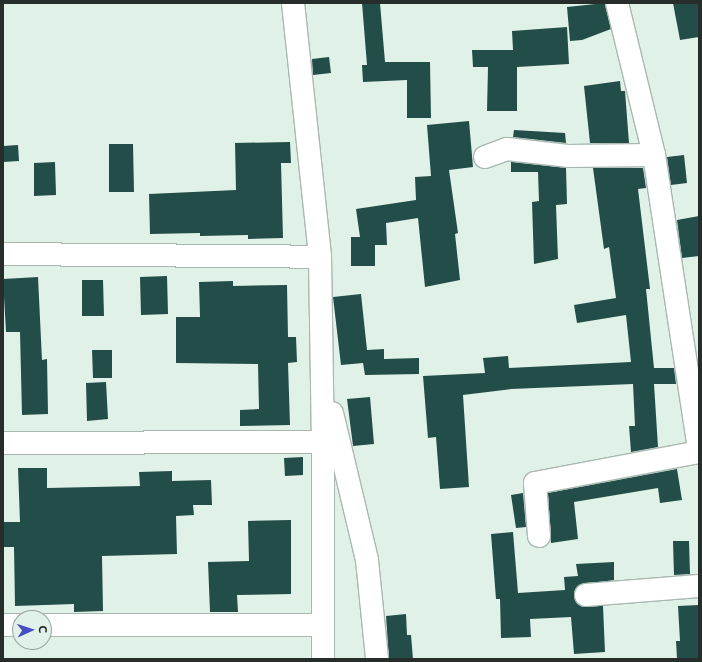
<!DOCTYPE html>
<html>
<head>
<meta charset="utf-8">
<style>
	body { margin:0 }
	#map { position:relative; width:702px; height:662px; overflow:hidden; background:#e0f1e8; font-family:Commissioner,sans-serif }
	div>[style] { position:absolute }
	.building>* { inset:0; background:#234d48 }
	.roads { filter:drop-shadow(1px 0 #a8b8b0) drop-shadow(-1px 0 #a8b8b0) drop-shadow(0 1px #a8b8b0) drop-shadow(0 -1px #a8b8b0) }
	.minor>* { height:22px; margin:-11px; padding:0 11px; transform-origin:11px; border-radius:11px; background:#fff }
	span { translate:-50% -50%; white-space:nowrap; text-align:center; line-height:1.15; -webkit-text-stroke:4px #e0f1e8; paint-order:stroke }
	.frame { position:absolute; inset:0; border:4px solid #272d2a; pointer-events:none }
	.north { position:absolute; left:12px; top:610px; width:40px; height:40px; box-sizing:border-box; background:#e0f1e8; border:1px solid #96a39c; border-radius:50%; rotate:87deg; font-size:11px; font-weight:700; line-height:16px; text-align:center; color:#272d2a }
	.north::after { content:''; display:block; margin:auto; width:14px; height:18px; background:#474ec3; clip-path:polygon(50% 0,100% 100%,50% 72%,0 100%) }
</style>
</head>
<body>
<div id="map">
	<div class="building">
		<div style="clip-path:polygon(362px 3px,380px 3px,385px 62px,430px 62px,431px 118px,407px 118px,407px 80px,363px 82px,362px 65px,367px 65px)"></div>
		<div style="clip-path:polygon(605px 3px,611px 29px,582px 40px,570px 41px,567px 7px)"></div>
		<div style="clip-path:polygon(673px 3px,699px 3px,699px 37px,680px 40px)"></div>
		<div style="clip-path:polygon(567px 27px,569px 64px,517px 67px,517px 111px,487px 111px,488px 67px,473px 67px,472px 50px,513px 50px,512px 31px)"></div>
		<div style="clip-path:polygon(329px 57px,331px 73px,313px 75px,312px 59px)"></div>
		<div style="clip-path:polygon(620px 81px,621px 91px,625px 91px,629px 143px,590px 143px,584px 86px)"></div>
		<div style="clip-path:polygon(469px 121px,473px 167px,449px 170px,458px 233px,455px 234px,460px 280px,425px 287px,418px 218px,386px 223px,387px 245px,375px 245px,375px 266px,351px 266px,351px 237px,360px 237px,356px 209px,416px 200px,415px 177px,431px 176px,427px 125px)"></div>
		<div style="clip-path:polygon(514px 130px,565px 133px,566px 143px,513px 137px)"></div>
		<div style="clip-path:polygon(290px 142px,291px 163px,281px 163px,283px 238px,248px 239px,248px 235px,200px 236px,200px 233px,150px 234px,149px 194px,236px 190px,235px 143px)"></div>
		<div style="clip-path:polygon(109px 144px,133px 144px,134px 192px,109px 192px)"></div>
		<div style="clip-path:polygon(18px 145px,19px 161px,3px 162px,3px 146px)"></div>
		<div style="clip-path:polygon(684px 155px,687px 183px,671px 185px,667px 157px)"></div>
		<div style="clip-path:polygon(55px 162px,56px 195px,34px 196px,34px 163px)"></div>
		<div style="clip-path:polygon(511px 162px,566px 168px,567px 204px,556px 205px,558px 259px,534px 264px,532px 202px,539px 201px,538px 172px,511px 172px)"></div>
		<div style="clip-path:polygon(593px 168px,643px 168px,646px 188px,638px 189px,650px 289px,646px 289px,654px 368px,674px 368px,676px 384px,654px 384px,658px 447px,631px 452px,629px 426px,635px 426px,633px 384px,511px 389px,463px 395px,469px 487px,440px 489px,436px 437px,428px 438px,423px 376px,485px 373px,483px 358px,508px 356px,509px 368px,631px 362px,626px 315px,577px 323px,574px 305px,616px 298px,609px 247px,604px 249px)"></div>
		<div style="clip-path:polygon(699px 216px,699px 256px,682px 258px,677px 220px)"></div>
		<div style="clip-path:polygon(167px 276px,168px 314px,141px 315px,140px 277px)"></div>
		<div style="clip-path:polygon(38px 277px,42px 360px,47px 359px,48px 414px,22px 415px,20px 332px,6px 332px,3px 279px)"></div>
		<div style="clip-path:polygon(82px 280px,103px 280px,104px 316px,82px 316px)"></div>
		<div style="clip-path:polygon(233px 281px,233px 286px,287px 285px,288px 337px,296px 337px,297px 362px,288px 363px,290px 425px,240px 426px,240px 410px,259px 409px,258px 364px,176px 363px,176px 317px,200px 317px,199px 282px)"></div>
		<div style="clip-path:polygon(361px 294px,367px 350px,384px 349px,384px 359px,419px 358px,419px 374px,365px 375px,363px 363px,341px 365px,333px 297px)"></div>
		<div style="clip-path:polygon(92px 350px,112px 350px,112px 378px,93px 378px)"></div>
		<div style="clip-path:polygon(106px 382px,108px 419px,87px 421px,86px 383px)"></div>
		<div style="clip-path:polygon(370px 397px,374px 444px,353px 446px,347px 399px)"></div>
		<div style="clip-path:polygon(303px 457px,303px 475px,285px 476px,284px 458px)"></div>
		<div style="clip-path:polygon(18px 468px,47px 468px,47px 488px,140px 486px,139px 472px,172px 471px,172px 481px,211px 480px,212px 505px,193px 505px,194px 515px,176px 516px,177px 554px,102px 556px,103px 611px,74px 612px,74px 604px,15px 606px,14px 547px,3px 547px,3px 522px,20px 522px)"></div>
		<div style="clip-path:polygon(677px 469px,682px 500px,660px 503px,658px 488px,574px 502px,578px 539px,551px 543px,548px 493px)"></div>
		<div style="clip-path:polygon(523px 493px,526px 527px,516px 528px,511px 495px)"></div>
		<div style="clip-path:polygon(291px 520px,291px 594px,237px 595px,238px 612px,210px 612px,208px 562px,249px 561px,248px 521px)"></div>
		<div style="clip-path:polygon(513px 532px,518px 593px,565px 590px,564px 577px,578px 576px,576px 564px,614px 562px,614px 580px,579px 585px,574px 596px,581px 606px,603px 606px,605px 652px,574px 654px,571px 617px,530px 619px,531px 637px,501px 638px,500px 599px,496px 599px,491px 534px)"></div>
		<div style="clip-path:polygon(673px 541px,689px 541px,690px 574px,674px 575px)"></div>
		<div style="clip-path:polygon(699px 605px,699px 659px,677px 659px,676px 641px,680px 641px,678px 606px)"></div>
		<div style="clip-path:polygon(406px 614px,407px 635px,411px 635px,413px 659px,389px 659px,386px 616px)"></div>
	</div>
	<div class="roads">
		<div class="minor">
			<div style="left:293px;top:3px;width:255px;rotate:83.9deg"></div>
			<div style="left:320px;top:257px;width:185px;rotate:89.1deg"></div>
			<div style="left:323px;top:442px;width:217px;rotate:90deg"></div>
			<div style="left:617px;top:3px;width:156px;rotate:76.3deg"></div>
			<div style="left:654px;top:155px;width:297px;rotate:81.3deg"></div>
			<div style="left:485px;top:157px;width:23px;rotate:-20deg"></div>
			<div style="left:507px;top:149px;width:61px;rotate:6.5deg"></div>
			<div style="left:568px;top:156px;width:86px;rotate:-0.7deg"></div>
			<div style="left:3px;top:254px;width:317px;rotate:0.5deg"></div>
			<div style="left:332px;top:413px;width:151px;rotate:76.6deg"></div>
			<div style="left:367px;top:560px;width:100px;rotate:84.2deg"></div>
			<div style="left:3px;top:443px;width:320px;rotate:-0.2deg"></div>
			<div style="left:539px;top:536px;width:53px;rotate:-94.3deg"></div>
			<div style="left:535px;top:483px;width:167px;rotate:-10.7deg"></div>
			<div style="left:586px;top:595px;width:113px;rotate:-4.6deg"></div>
			<div style="left:3px;top:625px;width:17px"></div>
			<div style="left:44px;top:625px;width:279px"></div>
		</div>
	</div>
	<div class="frame"></div>
	<div class="north">С</div>
</div>
</body>
</html>
